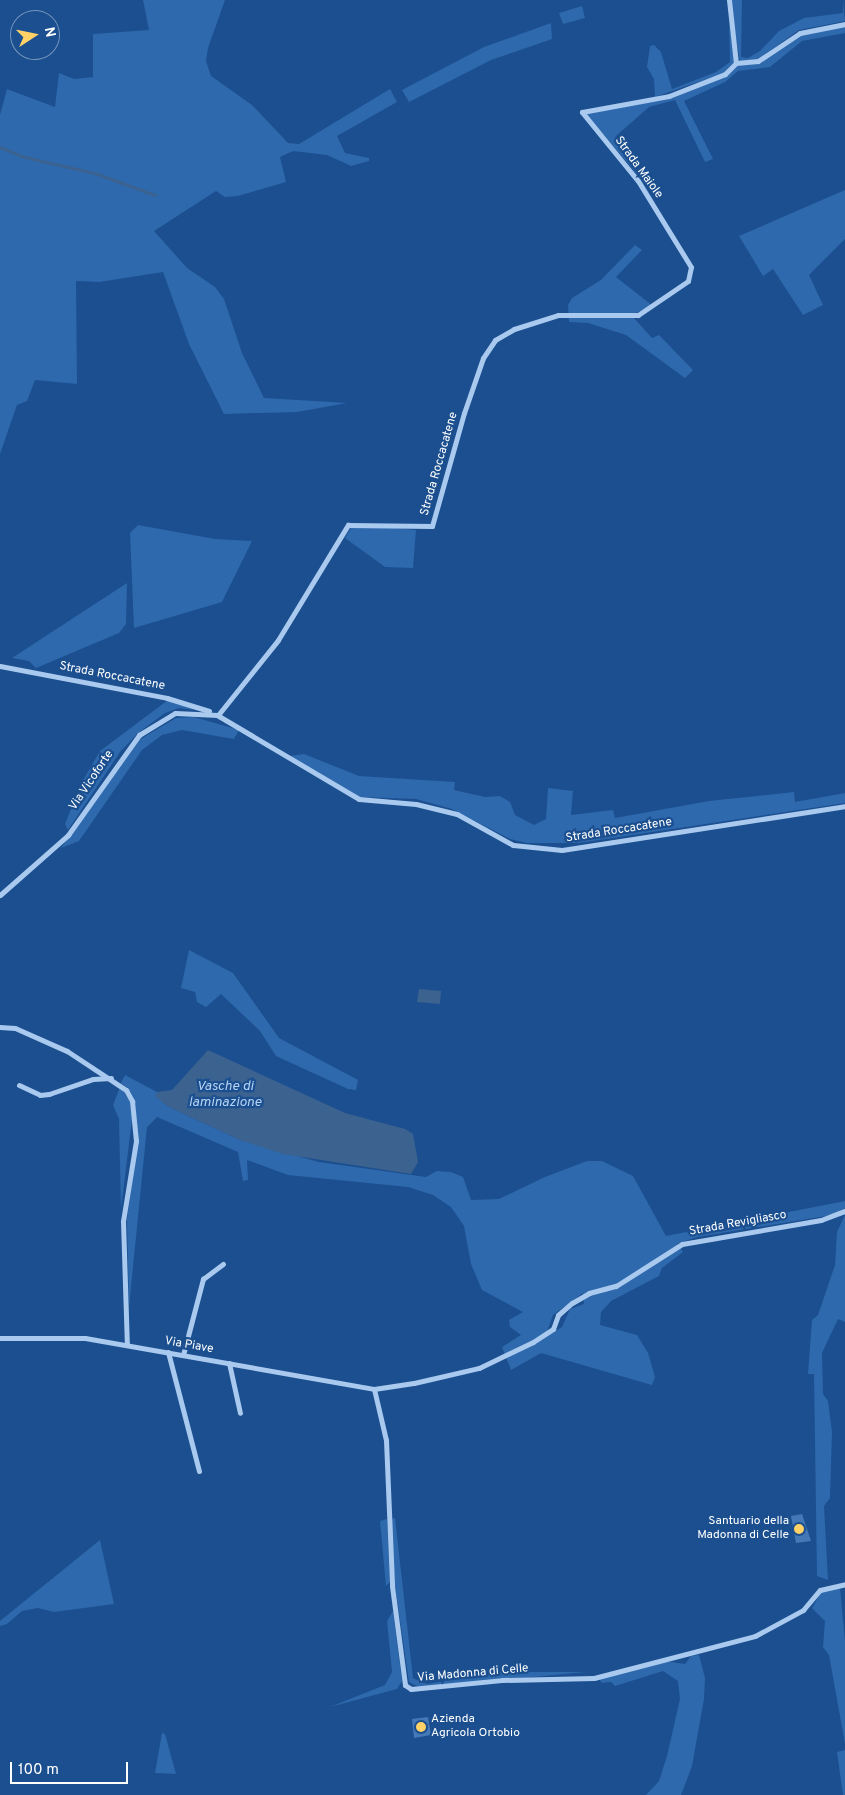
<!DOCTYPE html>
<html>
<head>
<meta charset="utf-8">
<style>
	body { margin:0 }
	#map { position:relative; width:845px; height:1795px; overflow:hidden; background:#1b4f8f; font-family:Overpass,sans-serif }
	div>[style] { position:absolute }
	.green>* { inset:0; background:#2e69ad }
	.water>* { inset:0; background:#3c6290 }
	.stream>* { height:2.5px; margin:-1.25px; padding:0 1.25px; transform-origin:1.25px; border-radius:1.25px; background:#3c6290 }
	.building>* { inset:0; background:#4478b7 }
	.street>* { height:5px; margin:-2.5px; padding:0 2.5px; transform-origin:2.5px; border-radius:2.5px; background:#a9c9ee }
	.dots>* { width:14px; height:14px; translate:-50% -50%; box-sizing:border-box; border:2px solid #1b4f8f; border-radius:50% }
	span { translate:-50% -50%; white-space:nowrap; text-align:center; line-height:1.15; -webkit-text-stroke:4.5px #1b4f8f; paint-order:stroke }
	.street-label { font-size:12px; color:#fff }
	.poi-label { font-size:12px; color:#fff }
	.right { translate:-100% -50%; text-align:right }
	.left { translate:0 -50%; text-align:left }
	.water-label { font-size:14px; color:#b5d3f5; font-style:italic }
	.north { position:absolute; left:10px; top:10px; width:50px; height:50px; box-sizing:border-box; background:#1b4f8f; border:1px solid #7695bc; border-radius:50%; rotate:79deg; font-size:14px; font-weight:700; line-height:20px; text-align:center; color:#fff }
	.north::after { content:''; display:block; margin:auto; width:18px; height:22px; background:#ffd166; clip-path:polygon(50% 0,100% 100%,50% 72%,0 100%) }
	.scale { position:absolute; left:10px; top:1762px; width:118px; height:22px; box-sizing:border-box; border:2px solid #fff; border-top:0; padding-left:6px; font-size:15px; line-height:18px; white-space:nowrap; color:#fff; -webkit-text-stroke:4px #1b4f8f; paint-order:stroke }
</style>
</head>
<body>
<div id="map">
	<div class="green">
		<div style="clip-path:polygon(143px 0,225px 0,208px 48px,206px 61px,211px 76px,252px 105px,288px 143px,299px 144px,390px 89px,397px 102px,337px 136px,345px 153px,369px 158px,369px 161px,351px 166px,327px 155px,293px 151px,280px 157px,286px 182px,238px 196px,225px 197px,216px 191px,154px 231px,187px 268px,215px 287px,224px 299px,242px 353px,264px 398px,347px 403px,297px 412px,224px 414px,189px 344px,163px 272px,99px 282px,76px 281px,77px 384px,35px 380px,27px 401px,17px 405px,0 454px,0 115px,7px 89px,55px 107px,59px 73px,74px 79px,93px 77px,93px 34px,149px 30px)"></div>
		<div style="clip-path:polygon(730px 0,742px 0,741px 57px,748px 58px,760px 51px,779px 31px,804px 18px,843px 13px,843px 0,845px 21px,799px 30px,758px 59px,740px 62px)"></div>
		<div style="clip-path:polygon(582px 6px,585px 18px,563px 24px,559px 13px)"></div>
		<div style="clip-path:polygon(729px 22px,735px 62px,724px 73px,655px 97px,654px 79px,647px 67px,650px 46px,654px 45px,661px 52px,672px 89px,716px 72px,730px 62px)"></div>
		<div style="clip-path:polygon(551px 23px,552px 39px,491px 60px,409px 102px,402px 90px,484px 47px)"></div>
		<div style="clip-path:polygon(845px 26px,845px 33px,802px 41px,770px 67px,738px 71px,725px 82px,684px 101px,713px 159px,705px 162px,675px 100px,649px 107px,616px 136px,677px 241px,632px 168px,586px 114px,670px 98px,727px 76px,737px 65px,760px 63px,802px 34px)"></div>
		<div style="clip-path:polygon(845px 190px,845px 239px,809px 275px,823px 305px,803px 315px,773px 269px,763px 276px,739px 236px)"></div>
		<div style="clip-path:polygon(635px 245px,642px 250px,616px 277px,653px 306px,633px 314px,634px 318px,652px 338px,659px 335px,693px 370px,685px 378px,626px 335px,588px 323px,569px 322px,568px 305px,572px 298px,601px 280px)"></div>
		<div style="clip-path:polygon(138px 525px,215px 539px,252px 541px,222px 602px,134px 628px,130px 533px)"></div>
		<div style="clip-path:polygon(360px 525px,416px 530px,413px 568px,385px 567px,345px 538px,352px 526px)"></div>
		<div style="clip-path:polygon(127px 583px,126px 624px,119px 633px,36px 668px,29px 661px,12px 658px)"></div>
		<div style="clip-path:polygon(168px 700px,195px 710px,179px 708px,165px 713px,138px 733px,120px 752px,68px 830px,65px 824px,81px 784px,100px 751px)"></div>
		<div style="clip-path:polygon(194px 717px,239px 730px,234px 739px,182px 730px,162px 735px,142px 750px,79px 841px,61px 848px,139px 740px,176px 718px)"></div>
		<div style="clip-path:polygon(304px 754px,359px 776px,455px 782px,454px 790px,485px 797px,500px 796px,510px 802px,515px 815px,534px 825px,546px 819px,548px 788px,573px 791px,571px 815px,613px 810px,615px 818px,709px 801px,794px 792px,795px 802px,845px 793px,845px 803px,579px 843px,527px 843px,510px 839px,452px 809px,416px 799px,360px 797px,290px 756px)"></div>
		<div style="clip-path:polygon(189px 950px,233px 973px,279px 1038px,358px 1080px,356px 1090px,348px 1089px,276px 1056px,260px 1031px,221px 994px,206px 1007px,197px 1002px,195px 992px,181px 988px)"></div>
		<div style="clip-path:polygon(evenodd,125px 1075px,157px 1092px,156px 1096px,167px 1106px,240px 1140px,319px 1162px,426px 1177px,437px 1171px,451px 1172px,463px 1177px,471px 1200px,499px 1199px,545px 1177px,587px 1161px,602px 1161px,633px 1176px,666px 1236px,845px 1201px,845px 1208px,832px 1215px,697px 1237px,677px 1244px,683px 1252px,662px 1268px,659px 1276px,611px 1301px,601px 1312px,600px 1325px,637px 1335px,648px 1353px,655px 1377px,652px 1385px,541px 1353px,511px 1370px,502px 1347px,521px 1335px,510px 1327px,509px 1320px,523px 1312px,482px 1290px,471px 1264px,464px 1226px,451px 1207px,433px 1195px,408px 1187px,288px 1175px,247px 1160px,248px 1180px,243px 1181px,238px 1152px,157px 1117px,147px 1127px,129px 1307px,127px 1220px,137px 1142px,135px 1104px,129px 1089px,121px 1083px,125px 1075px,583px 1293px,584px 1304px,570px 1309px,562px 1327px,545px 1337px,553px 1315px,583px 1293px)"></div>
		<div style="clip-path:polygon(120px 1087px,130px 1101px,132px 1119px,121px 1209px,119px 1119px,113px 1105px)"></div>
		<div style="clip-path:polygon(845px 1215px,845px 1322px,838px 1319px,822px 1353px,823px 1394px,828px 1401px,832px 1432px,830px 1498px,824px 1506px,828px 1580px,817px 1576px,814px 1374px,808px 1374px,812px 1320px,818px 1315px,835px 1265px,837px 1232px)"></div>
		<div style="clip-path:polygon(395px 1518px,413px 1678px,427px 1684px,497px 1672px,586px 1672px,421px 1688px,409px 1682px,395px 1586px,391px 1519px)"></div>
		<div style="clip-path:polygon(387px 1519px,390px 1582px,386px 1586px,380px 1521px)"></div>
		<div style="clip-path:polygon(100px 1540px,114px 1604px,54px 1612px,38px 1608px,22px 1611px,7px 1624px,0 1626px,0 1621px)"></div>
		<div style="clip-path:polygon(840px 1588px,845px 1641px,845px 1744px,829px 1655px,823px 1647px,825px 1621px,812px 1608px,822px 1591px)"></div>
		<div style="clip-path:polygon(393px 1611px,402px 1681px,397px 1689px,330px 1707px,385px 1685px,392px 1672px,387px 1621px)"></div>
		<div style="clip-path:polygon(699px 1655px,705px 1678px,704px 1699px,692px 1766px,681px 1795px,646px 1795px,659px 1781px,667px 1756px,680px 1699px,678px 1681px,663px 1671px,615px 1686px,611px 1682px,602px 1683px,599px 1679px,663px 1661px,685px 1664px,691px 1656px)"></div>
		<div style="clip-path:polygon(162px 1733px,165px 1734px,176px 1774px,155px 1773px)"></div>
		<div style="clip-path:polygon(845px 1750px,845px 1795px,843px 1795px,837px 1752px)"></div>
	</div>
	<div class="water">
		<div style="clip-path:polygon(419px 989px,441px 991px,440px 1004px,417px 1002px)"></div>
		<div style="clip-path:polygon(208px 1050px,345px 1113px,405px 1129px,413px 1134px,418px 1162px,411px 1174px,283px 1154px,240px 1140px,167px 1106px,155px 1096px,157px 1092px,172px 1090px)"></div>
	</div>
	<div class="stream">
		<div style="left:0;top:147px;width:27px;rotate:22deg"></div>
		<div style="left:25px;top:157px;width:72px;rotate:12.9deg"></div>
		<div style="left:95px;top:173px;width:64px;rotate:20.1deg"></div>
	</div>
	<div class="building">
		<div style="clip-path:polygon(802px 1514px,811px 1541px,796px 1543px,791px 1516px)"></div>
		<div style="clip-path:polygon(428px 1717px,431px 1735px,414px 1738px,412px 1719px)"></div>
	</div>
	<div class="street">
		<div style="left:729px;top:0;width:63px;rotate:83.7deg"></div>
		<div style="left:736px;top:63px;width:22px;rotate:-5deg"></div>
		<div style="left:758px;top:61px;width:50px;rotate:-33.7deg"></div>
		<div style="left:800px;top:33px;width:46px;rotate:-11.3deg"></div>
		<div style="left:0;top:666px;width:170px;rotate:10.8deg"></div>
		<div style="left:167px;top:698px;width:44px;rotate:17.2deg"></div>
		<div style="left:217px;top:715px;width:165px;rotate:30.6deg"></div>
		<div style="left:359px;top:799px;width:57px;rotate:5deg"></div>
		<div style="left:416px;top:804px;width:42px;rotate:13.7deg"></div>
		<div style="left:457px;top:814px;width:64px;rotate:29deg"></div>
		<div style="left:513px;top:845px;width:49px;rotate:5.8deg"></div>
		<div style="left:562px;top:850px;width:286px;rotate:-8.8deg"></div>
		<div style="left:0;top:895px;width:91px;rotate:-41.4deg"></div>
		<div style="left:68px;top:835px;width:123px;rotate:-54.6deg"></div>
		<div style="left:139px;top:735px;width:42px;rotate:-31.4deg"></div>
		<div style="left:175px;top:713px;width:43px;rotate:2.7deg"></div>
		<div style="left:218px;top:715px;width:96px;rotate:-51.3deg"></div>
		<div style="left:278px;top:640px;width:135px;rotate:-58.7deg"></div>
		<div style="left:348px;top:525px;width:84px;rotate:0.7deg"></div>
		<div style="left:432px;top:526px;width:117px;rotate:-74.2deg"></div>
		<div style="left:464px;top:413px;width:58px;rotate:-70.9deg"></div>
		<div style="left:483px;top:358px;width:22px;rotate:-56deg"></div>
		<div style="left:495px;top:340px;width:22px;rotate:-30deg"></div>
		<div style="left:514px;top:329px;width:46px;rotate:-17.7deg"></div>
		<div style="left:558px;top:315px;width:80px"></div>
		<div style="left:638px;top:315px;width:60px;rotate:-34.2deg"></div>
		<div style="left:688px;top:281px;width:14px;rotate:-78deg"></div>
		<div style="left:691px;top:267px;width:101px;rotate:-121.6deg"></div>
		<div style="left:638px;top:181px;width:89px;rotate:-129.1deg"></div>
		<div style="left:582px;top:112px;width:88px;rotate:-10.4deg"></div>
		<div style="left:669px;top:96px;width:60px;rotate:-21.4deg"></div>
		<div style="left:725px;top:74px;width:16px;rotate:-45deg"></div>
		<div style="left:0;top:1027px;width:15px;rotate:4deg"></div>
		<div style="left:15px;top:1028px;width:57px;rotate:23.9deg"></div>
		<div style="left:67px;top:1051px;width:71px;rotate:33.5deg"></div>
		<div style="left:126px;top:1090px;width:13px;rotate:61deg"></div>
		<div style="left:132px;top:1101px;width:40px;rotate:84.3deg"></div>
		<div style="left:136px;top:1141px;width:81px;rotate:99.2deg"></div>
		<div style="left:123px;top:1221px;width:124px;rotate:88.2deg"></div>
		<div style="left:19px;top:1085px;width:23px;rotate:25deg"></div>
		<div style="left:40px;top:1095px;width:9px;rotate:-6deg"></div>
		<div style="left:49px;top:1094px;width:46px;rotate:-18.8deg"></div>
		<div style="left:93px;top:1079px;width:18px;rotate:-3deg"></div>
		<div style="left:0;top:1338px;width:85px"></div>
		<div style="left:85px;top:1338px;width:293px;rotate:10deg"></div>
		<div style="left:374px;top:1389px;width:40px;rotate:-8.5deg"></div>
		<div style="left:414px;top:1383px;width:67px;rotate:-13deg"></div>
		<div style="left:479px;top:1368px;width:60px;rotate:-25.7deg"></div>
		<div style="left:533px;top:1342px;width:24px;rotate:-33deg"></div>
		<div style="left:553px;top:1329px;width:15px;rotate:-70deg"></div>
		<div style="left:558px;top:1315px;width:18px;rotate:-41deg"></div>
		<div style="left:572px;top:1303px;width:20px;rotate:-30deg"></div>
		<div style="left:589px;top:1293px;width:28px;rotate:-15deg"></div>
		<div style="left:616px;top:1286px;width:78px;rotate:-32.5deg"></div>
		<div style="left:682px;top:1244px;width:141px;rotate:-9.8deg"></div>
		<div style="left:821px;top:1220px;width:26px;rotate:-21deg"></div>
		<div style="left:168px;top:1352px;width:123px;rotate:75.4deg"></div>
		<div style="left:183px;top:1355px;width:79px;rotate:-75.3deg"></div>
		<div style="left:203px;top:1279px;width:25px;rotate:-37deg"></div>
		<div style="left:229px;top:1363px;width:51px;rotate:77.6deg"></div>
		<div style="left:374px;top:1389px;width:52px;rotate:76.8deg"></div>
		<div style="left:386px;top:1440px;width:146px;rotate:87.6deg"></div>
		<div style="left:392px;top:1586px;width:100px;rotate:82.5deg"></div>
		<div style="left:405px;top:1685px;width:7px;rotate:34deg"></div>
		<div style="left:411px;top:1689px;width:91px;rotate:-5.6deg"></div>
		<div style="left:502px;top:1680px;width:92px;rotate:-1.2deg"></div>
		<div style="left:594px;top:1678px;width:166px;rotate:-14.6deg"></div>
		<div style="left:755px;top:1636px;width:55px;rotate:-28.4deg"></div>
		<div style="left:803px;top:1610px;width:26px;rotate:-50deg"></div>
		<div style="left:820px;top:1590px;width:26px;rotate:-13deg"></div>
	</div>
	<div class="dots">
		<div style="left:799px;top:1529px;background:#ffd166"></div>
		<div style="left:421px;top:1727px;background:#ffd166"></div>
	</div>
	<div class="street-label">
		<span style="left:638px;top:168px;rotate:54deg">Strada Maiole</span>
		<span style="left:440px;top:464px;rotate:-74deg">Strada Roccacatene</span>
		<span style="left:112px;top:677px;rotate:11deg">Strada Roccacatene</span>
		<span style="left:92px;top:781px;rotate:-56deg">Via Vicoforte</span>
		<span style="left:619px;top:831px;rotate:-9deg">Strada Roccacatene</span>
		<span style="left:738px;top:1224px;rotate:-10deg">Strada Revigliasco</span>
		<span style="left:189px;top:1346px;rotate:10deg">Via Piave</span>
		<span style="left:473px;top:1674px;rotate:-5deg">Via Madonna di Celle</span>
	</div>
	<div class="poi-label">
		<span class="right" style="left:789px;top:1529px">Santuario della<br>Madonna di Celle</span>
		<span class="left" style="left:431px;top:1727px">Azienda<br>Agricola Ortobio</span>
	</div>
	<div class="water-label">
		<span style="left:225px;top:1095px">Vasche di<br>laminazione</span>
	</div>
	<div class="north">N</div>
	<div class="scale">100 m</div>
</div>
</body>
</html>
